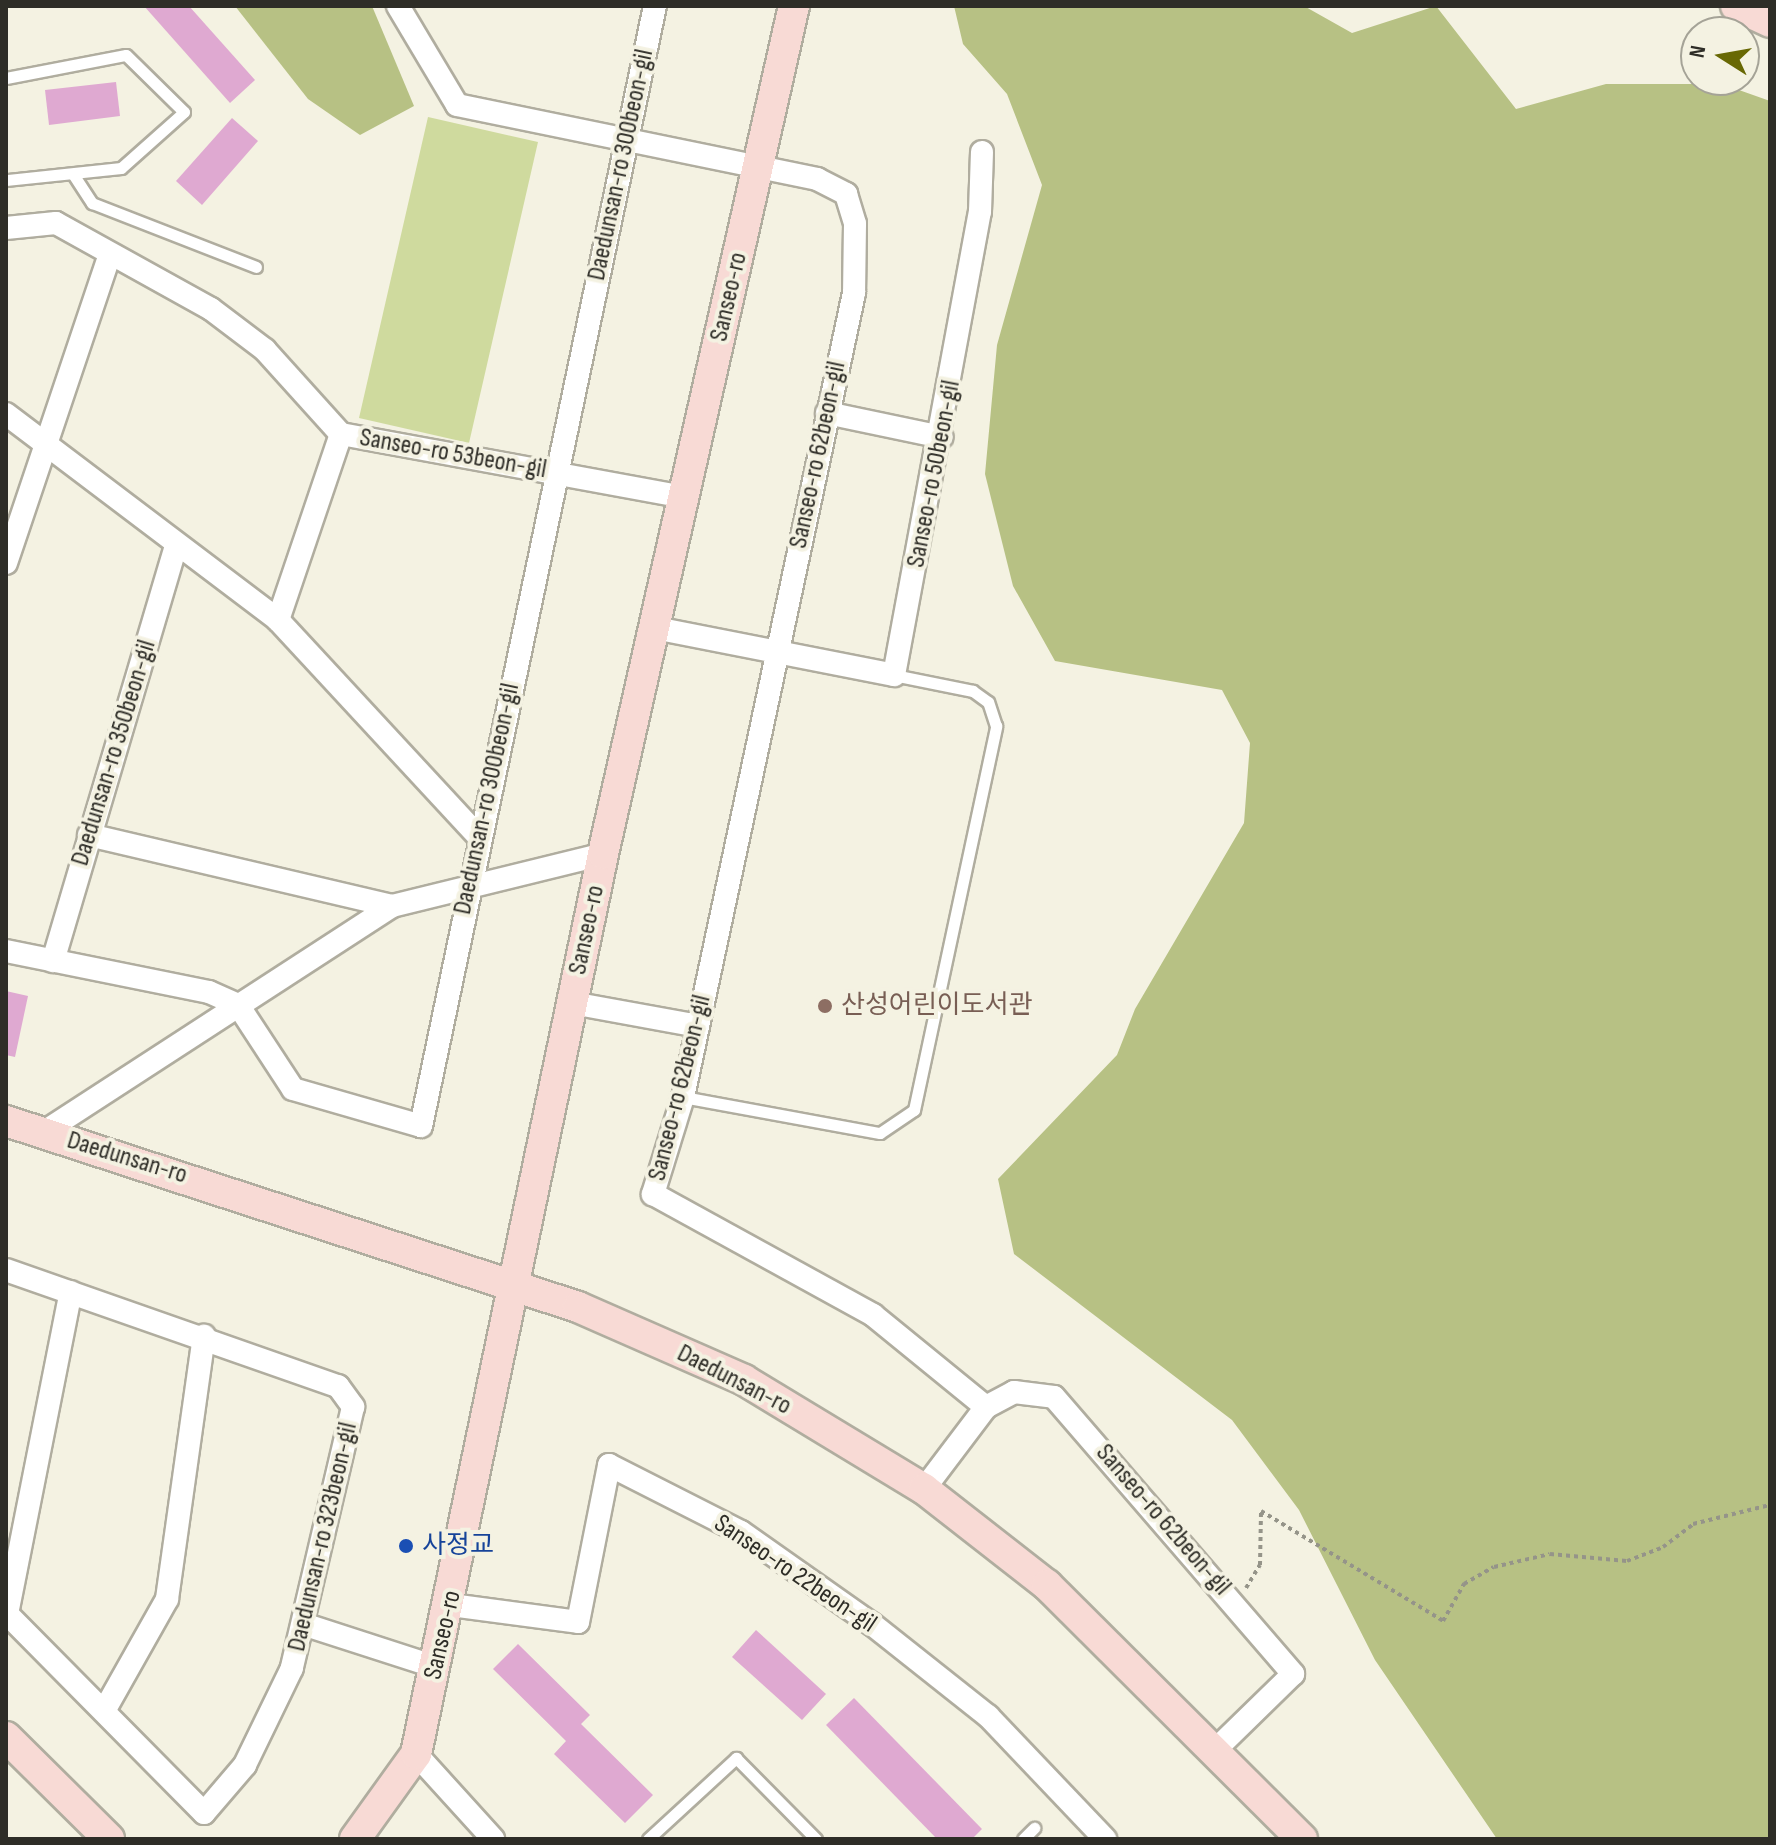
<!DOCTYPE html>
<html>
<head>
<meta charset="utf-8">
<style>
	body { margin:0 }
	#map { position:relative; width:1776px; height:1845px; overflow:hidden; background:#f4f2e2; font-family:"Sofia Sans Condensed","Noto Sans KR",sans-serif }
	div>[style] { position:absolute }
	.green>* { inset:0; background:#cfda9e }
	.forest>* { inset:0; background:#b7c184 }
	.building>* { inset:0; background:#dfa9d1 }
	.path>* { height:4px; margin-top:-2px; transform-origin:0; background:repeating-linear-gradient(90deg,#959489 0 4px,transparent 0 8px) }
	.roads { filter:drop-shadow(2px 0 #b0ad9f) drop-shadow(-2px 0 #b0ad9f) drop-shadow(0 2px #b0ad9f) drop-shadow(0 -2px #b0ad9f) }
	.lane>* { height:11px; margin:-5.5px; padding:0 5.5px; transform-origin:5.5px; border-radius:5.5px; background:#fff }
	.street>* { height:22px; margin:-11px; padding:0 11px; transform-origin:11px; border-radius:11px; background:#fff }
	.secondary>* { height:30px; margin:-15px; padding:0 15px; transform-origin:15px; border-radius:15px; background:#f8dad5 }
	.dots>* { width:22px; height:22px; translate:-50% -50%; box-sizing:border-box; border:4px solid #f4f2e2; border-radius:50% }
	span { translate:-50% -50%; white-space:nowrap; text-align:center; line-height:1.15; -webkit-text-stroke:8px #f4f2e2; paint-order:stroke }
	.street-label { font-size:26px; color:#2e2d27 }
	.education-label { font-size:26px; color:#785e54 }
	.left { translate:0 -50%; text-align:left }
	.transit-label { font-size:26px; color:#164399 }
	.frame { position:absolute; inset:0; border:8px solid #2e2d27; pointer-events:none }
	.north { position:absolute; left:1680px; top:16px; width:80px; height:80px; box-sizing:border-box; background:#f4f2e2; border:2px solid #a5a397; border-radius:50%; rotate:281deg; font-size:22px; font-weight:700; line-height:32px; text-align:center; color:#2e2d27 }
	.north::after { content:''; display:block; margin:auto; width:28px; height:36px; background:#686804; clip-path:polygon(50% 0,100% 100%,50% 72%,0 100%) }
</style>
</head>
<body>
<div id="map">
	<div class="green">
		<div style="clip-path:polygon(428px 117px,538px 142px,469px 443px,359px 418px)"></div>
	</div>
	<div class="forest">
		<div style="clip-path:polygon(235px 6px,372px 6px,414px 106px,360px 135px,308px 99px)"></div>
		<div style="clip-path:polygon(954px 6px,1304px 6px,1352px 33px,1436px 6px,1516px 109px,1606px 84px,1722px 84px,1770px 101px,1770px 1839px,1497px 1839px,1375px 1660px,1299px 1510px,1232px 1420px,1014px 1254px,998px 1179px,1117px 1055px,1135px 1009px,1244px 823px,1250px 743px,1222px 690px,1055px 661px,1013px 586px,985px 474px,997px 345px,1042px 185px,1007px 94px,963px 44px)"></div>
	</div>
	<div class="building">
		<div style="clip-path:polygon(144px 6px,189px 6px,255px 80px,230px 103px)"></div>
		<div style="clip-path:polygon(116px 82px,120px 116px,49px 125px,45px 90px)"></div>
		<div style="clip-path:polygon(232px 118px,258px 141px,202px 205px,176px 181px)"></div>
		<div style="clip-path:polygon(6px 991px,28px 996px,15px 1057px,6px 1055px)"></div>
		<div style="clip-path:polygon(756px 1630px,826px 1694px,802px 1720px,732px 1657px)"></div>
		<div style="clip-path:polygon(518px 1644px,590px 1715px,581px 1724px,653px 1795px,625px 1823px,554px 1754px,566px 1741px,493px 1669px)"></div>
		<div style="clip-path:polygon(854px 1698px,982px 1829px,972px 1839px,937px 1839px,826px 1725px)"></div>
	</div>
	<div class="path">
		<div style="left:1246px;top:1588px;width:27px;rotate:-59deg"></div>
		<div style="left:1260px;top:1565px;width:54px;rotate:-88.9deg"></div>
		<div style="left:1261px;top:1511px;width:213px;rotate:31.1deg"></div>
		<div style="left:1443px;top:1621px;width:43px;rotate:-60.4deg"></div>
		<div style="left:1464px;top:1584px;width:34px;rotate:-30deg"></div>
		<div style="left:1494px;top:1567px;width:57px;rotate:-13.1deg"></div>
		<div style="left:1550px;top:1554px;width:77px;rotate:5.2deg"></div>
		<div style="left:1627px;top:1561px;width:39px;rotate:-21deg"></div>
		<div style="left:1663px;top:1547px;width:38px;rotate:-37deg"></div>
		<div style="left:1693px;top:1524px;width:79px;rotate:-13.9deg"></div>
	</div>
	<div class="roads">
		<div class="lane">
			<div style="left:6px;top:78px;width:122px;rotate:-10.9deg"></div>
			<div style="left:126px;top:55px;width:81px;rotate:44.5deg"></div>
			<div style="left:184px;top:112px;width:84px;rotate:138.4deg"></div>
			<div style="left:121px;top:168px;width:116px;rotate:174deg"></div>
			<div style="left:73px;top:174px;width:35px;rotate:57deg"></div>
			<div style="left:92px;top:203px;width:176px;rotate:21.3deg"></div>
			<div style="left:683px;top:1097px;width:200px;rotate:10.4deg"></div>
			<div style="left:880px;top:1133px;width:41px;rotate:-34.1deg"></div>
			<div style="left:914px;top:1110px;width:393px;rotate:-77.9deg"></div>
			<div style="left:996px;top:726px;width:25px;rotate:-108deg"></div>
			<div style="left:988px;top:702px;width:19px;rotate:-144deg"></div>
			<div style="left:973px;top:691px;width:81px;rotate:-168.6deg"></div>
			<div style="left:648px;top:1839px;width:120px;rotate:-42.6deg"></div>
			<div style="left:736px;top:1758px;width:114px;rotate:45.4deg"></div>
			<div style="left:1023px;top:1839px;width:16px;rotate:-45deg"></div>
		</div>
		<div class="street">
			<div style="left:398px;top:6px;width:115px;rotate:59.2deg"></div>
			<div style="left:457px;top:105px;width:368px;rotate:11.6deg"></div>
			<div style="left:817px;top:179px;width:33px;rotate:27deg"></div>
			<div style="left:846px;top:194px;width:31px;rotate:73deg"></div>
			<div style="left:855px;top:224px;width:69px;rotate:90.8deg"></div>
			<div style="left:854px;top:293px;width:822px;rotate:102.01deg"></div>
			<div style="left:683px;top:1097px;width:102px;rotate:107.2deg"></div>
			<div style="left:653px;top:1194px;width:251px;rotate:28.8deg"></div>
			<div style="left:873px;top:1315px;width:146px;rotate:39.2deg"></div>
			<div style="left:6px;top:228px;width:50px;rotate:-5.7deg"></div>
			<div style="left:56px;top:223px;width:177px;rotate:29deg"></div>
			<div style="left:211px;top:309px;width:68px;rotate:37.2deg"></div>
			<div style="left:265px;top:350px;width:113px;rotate:47.9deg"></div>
			<div style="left:341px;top:434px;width:349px;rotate:10.4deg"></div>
			<div style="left:827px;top:413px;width:117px;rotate:11.8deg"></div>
			<div style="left:6px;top:414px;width:341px;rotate:37.1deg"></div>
			<div style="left:278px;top:620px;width:294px;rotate:47.2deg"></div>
			<div style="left:6px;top:563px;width:326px;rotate:-71.4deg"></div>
			<div style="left:278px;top:620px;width:196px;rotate:-71.3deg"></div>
			<div style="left:655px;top:628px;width:244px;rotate:11.1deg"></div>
			<div style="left:894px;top:675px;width:471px;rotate:-79.5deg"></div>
			<div style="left:980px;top:212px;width:60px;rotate:-88.1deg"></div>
			<div style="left:89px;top:835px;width:311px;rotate:13.2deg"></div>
			<div style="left:6px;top:951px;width:207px;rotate:11.4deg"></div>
			<div style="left:209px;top:992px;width:32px;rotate:24deg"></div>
			<div style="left:238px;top:1005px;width:100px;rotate:56.8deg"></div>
			<div style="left:293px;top:1089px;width:133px;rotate:16.1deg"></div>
			<div style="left:421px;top:1126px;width:1144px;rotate:-78.2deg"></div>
			<div style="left:53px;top:961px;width:434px;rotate:-73.5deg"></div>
			<div style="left:572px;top:1003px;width:128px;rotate:10.3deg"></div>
			<div style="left:44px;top:1132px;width:415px;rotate:-33deg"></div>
			<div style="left:392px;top:906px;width:217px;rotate:-13.8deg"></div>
			<div style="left:6px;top:1270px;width:352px;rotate:19.3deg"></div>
			<div style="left:338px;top:1386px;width:26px;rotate:54deg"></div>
			<div style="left:353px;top:1407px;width:268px;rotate:103.2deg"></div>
			<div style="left:292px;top:1668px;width:108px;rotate:115.9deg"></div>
			<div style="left:245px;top:1765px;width:63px;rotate:130.5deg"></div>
			<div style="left:204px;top:1813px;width:281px;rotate:-134.7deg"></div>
			<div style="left:924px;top:1489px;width:103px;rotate:-52.9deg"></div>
			<div style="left:986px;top:1407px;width:32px;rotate:-28deg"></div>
			<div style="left:1014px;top:1392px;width:40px;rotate:7.1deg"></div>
			<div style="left:1054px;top:1397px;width:366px;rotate:49.2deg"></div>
			<div style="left:1293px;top:1674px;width:109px;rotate:135.7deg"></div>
			<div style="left:451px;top:1605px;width:128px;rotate:7.6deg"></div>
			<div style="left:578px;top:1622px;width:160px;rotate:-78.8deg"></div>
			<div style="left:609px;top:1465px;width:148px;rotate:26.9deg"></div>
			<div style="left:741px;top:1532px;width:161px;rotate:35.2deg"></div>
			<div style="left:873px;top:1625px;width:147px;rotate:38.4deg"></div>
			<div style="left:988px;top:1716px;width:170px;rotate:46.4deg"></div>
			<div style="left:7px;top:1614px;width:328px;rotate:-78.8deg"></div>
			<div style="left:306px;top:1625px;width:137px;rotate:17.9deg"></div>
			<div style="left:104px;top:1711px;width:129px;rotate:-60.6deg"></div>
			<div style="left:167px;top:1599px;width:266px;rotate:-82deg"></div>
			<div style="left:416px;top:1754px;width:115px;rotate:47.8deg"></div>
		</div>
		<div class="secondary">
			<div style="left:1736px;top:6px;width:38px;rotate:25deg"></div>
			<div style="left:6px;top:1121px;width:601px;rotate:18.01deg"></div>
			<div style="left:578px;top:1307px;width:181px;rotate:23.7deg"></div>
			<div style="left:744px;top:1380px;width:210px;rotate:31.2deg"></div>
			<div style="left:924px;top:1489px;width:156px;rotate:38deg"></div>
			<div style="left:1047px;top:1585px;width:360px;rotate:44.9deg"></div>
			<div style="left:6px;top:1737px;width:145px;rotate:44.7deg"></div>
			<div style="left:355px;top:1839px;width:105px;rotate:-54.3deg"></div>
			<div style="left:416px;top:1754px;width:919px;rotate:-78.26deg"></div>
			<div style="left:603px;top:854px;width:869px;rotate:-77.31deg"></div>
		</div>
	</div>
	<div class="dots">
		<div style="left:825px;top:1006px;background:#8d6e63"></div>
		<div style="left:406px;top:1546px;background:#1a4fb4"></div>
	</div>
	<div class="street-label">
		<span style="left:621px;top:165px;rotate:-78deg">Daedunsan-ro 300beon-gil</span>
		<span style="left:729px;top:297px;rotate:-77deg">Sanseo-ro</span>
		<span style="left:453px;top:454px;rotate:10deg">Sanseo-ro 53beon-gil</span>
		<span style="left:818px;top:455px;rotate:-78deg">Sanseo-ro 62beon-gil</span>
		<span style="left:934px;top:474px;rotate:-79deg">Sanseo-ro 50beon-gil</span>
		<span style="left:114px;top:753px;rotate:-73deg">Daedunsan-ro 350beon-gil</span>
		<span style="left:487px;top:799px;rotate:-78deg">Daedunsan-ro 300beon-gil</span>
		<span style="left:587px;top:930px;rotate:-78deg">Sanseo-ro</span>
		<span style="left:680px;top:1088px;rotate:-76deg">Sanseo-ro 62beon-gil</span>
		<span style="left:127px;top:1158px;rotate:17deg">Daedunsan-ro</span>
		<span style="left:734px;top:1380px;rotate:27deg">Daedunsan-ro</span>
		<span style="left:1163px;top:1520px;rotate:49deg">Sanseo-ro 62beon-gil</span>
		<span style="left:323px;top:1537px;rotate:-77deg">Daedunsan-ro 323beon-gil</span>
		<span style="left:795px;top:1574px;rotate:34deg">Sanseo-ro 22beon-gil</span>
		<span style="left:443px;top:1635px;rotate:-77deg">Sanseo-ro</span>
	</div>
	<div class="education-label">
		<span class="left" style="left:841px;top:1006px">산성어린이도서관</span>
	</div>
	<div class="transit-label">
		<span class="left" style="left:422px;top:1546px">사정교</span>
	</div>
	<div class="frame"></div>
	<div class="north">N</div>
</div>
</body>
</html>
